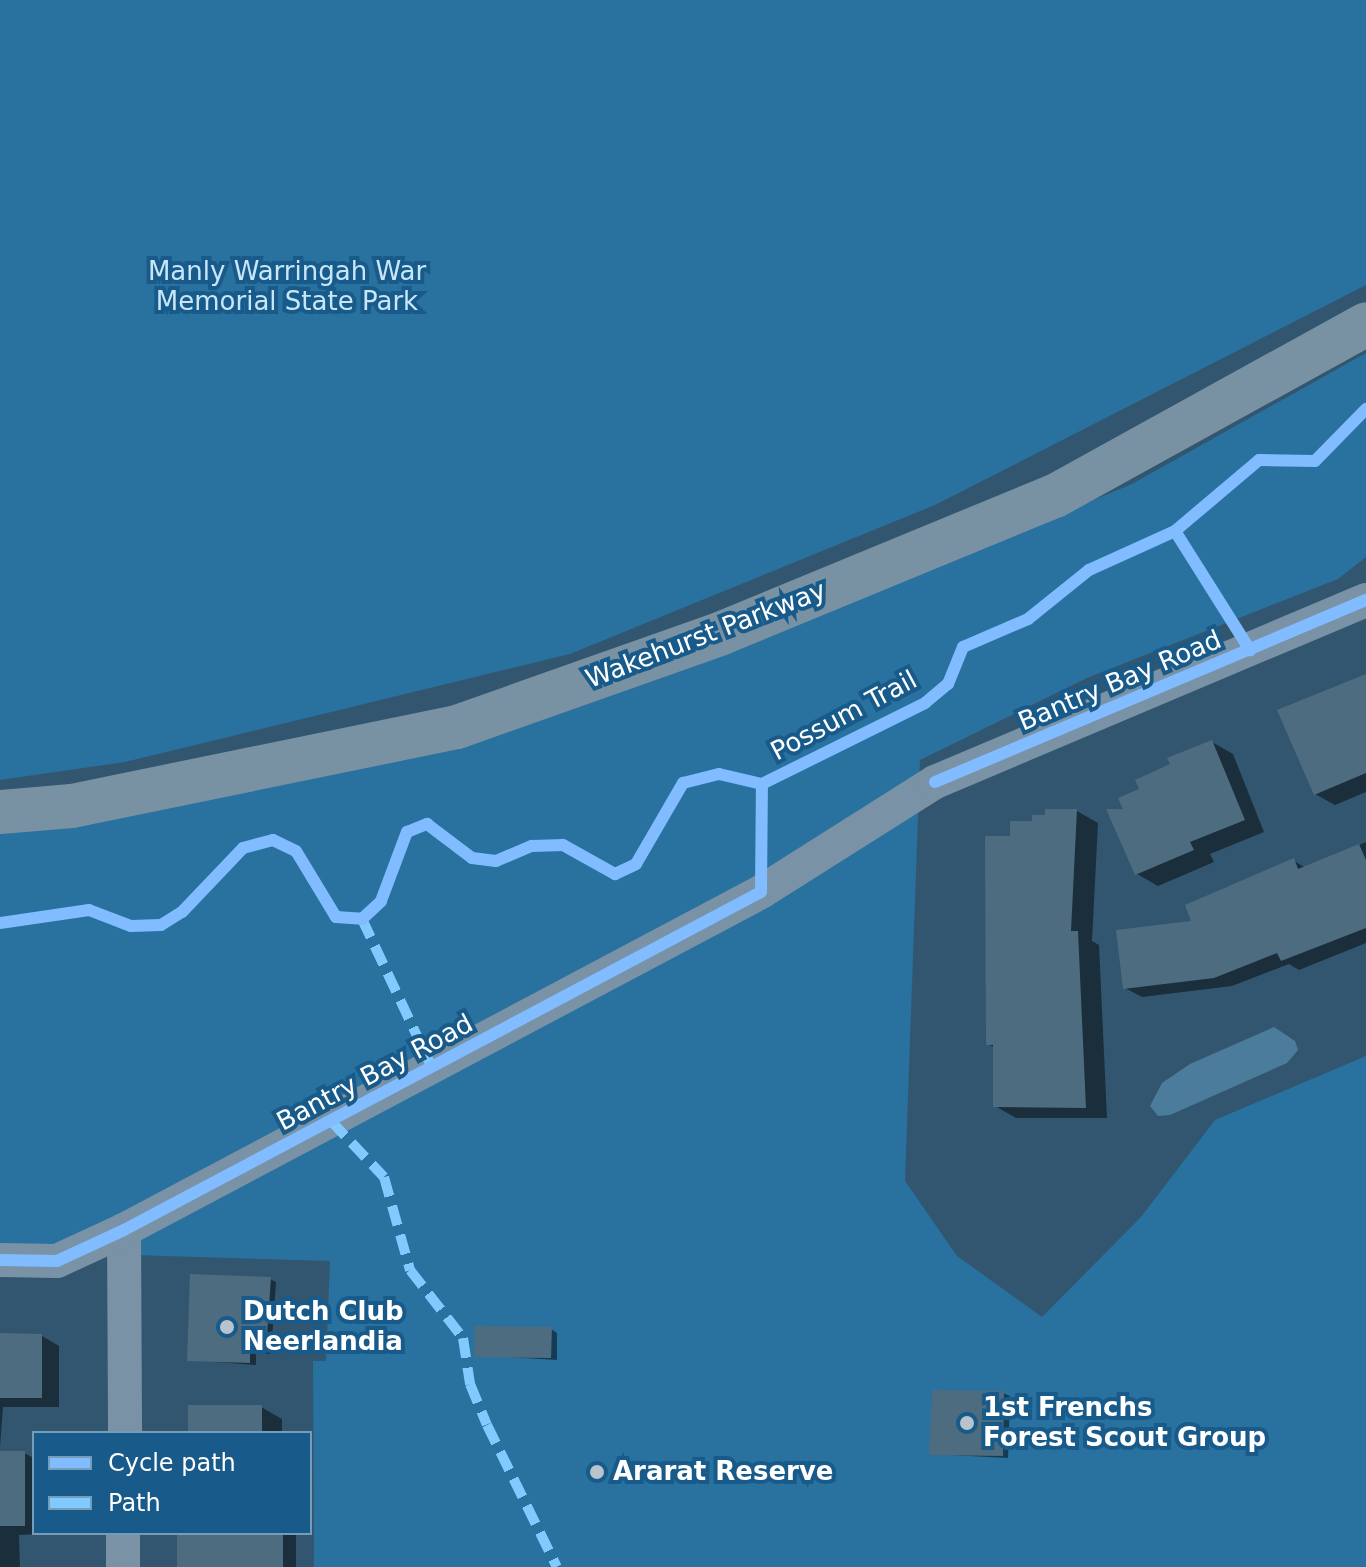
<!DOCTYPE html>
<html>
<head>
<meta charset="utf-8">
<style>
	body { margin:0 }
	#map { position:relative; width:1366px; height:1567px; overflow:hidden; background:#325670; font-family:"DejaVu Sans",sans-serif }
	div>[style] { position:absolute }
	.green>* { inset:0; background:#29719f }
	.water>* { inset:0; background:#4c7c9c }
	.shadow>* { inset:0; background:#0007 }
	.building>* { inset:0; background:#4e6c80 }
	.minor>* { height:34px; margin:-17px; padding:0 17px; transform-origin:17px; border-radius:17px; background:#7992a5 }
	.major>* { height:44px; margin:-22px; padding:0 22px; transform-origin:22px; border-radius:22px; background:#7892a3 }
	.quiet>* { height:10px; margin-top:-5px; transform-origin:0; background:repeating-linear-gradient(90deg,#80caff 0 20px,transparent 0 30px) }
	.cycleway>* { height:12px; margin:-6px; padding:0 6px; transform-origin:6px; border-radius:6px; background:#80bcff }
	.dots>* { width:22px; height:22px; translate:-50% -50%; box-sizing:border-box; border:4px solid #185b8a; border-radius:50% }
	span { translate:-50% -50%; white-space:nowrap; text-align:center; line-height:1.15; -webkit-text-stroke:8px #185b8a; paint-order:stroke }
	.park-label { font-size:26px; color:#c7e6fa }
	.street-label { font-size:26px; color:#fff }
	.poi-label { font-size:26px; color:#fff; font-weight:700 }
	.left { translate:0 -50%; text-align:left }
	.legend { position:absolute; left:32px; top:1431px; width:280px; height:104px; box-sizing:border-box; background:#185b8a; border:2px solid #749db9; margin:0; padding:10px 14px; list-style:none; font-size:24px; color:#fff }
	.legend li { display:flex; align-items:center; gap:16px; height:40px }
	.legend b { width:40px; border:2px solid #749db9 }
</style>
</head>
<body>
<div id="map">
	<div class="green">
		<div style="clip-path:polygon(0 0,1366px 0,1366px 285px,935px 505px,570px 654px,125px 762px,0 780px)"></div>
		<div style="clip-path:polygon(1366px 353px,1366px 557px,1338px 579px,1087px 678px,920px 760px,905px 1181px,957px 1256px,1042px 1317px,1141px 1217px,1215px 1120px,1366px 1056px,1366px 1567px,314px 1567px,313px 1361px,326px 1361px,330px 1261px,0 1251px,0 833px,767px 635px,1132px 484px)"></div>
	</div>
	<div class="water">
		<div style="clip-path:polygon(1274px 1027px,1295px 1041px,1298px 1050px,1287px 1063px,1170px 1115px,1158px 1116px,1150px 1106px,1162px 1083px,1190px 1064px)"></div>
	</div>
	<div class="shadow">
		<div style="clip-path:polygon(1366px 677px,1366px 792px,1335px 805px,1315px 794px)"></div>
		<div style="clip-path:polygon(1212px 742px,1233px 754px,1264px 832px,1210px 854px,1214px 862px,1158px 886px,1137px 874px,1126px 812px,1141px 790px)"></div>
		<div style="clip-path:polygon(1077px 811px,1098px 823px,1092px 941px,1099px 945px,1107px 1118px,1016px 1118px,995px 1106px,995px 1048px,988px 1044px,1012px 838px,1034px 823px)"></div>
		<div style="clip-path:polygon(1366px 842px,1366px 943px,1299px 970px,1289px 964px,1232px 986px,1142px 997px,1125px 988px,1194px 922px,1294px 861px,1306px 868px)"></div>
		<div style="clip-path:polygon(270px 1279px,276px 1282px,271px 1354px,256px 1353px,256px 1365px,189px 1360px)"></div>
		<div style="clip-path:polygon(551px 1329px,557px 1333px,557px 1360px,476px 1355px)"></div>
		<div style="clip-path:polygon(0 1336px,42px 1336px,59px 1346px,59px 1407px,3px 1407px,0 1447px)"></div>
		<div style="clip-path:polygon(1003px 1393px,1010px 1396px,1008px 1458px,931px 1454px)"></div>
		<div style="clip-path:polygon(261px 1407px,282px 1419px,282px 1433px,190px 1433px)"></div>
		<div style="clip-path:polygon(0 1453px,24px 1453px,34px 1458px,34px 1533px,41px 1534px,19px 1535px,20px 1567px,0 1567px)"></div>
		<div style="clip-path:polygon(179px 1533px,296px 1533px,296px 1567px,179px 1567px)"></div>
	</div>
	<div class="building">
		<div style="clip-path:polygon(1366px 674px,1366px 773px,1314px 795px,1277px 710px)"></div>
		<div style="clip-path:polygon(1212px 740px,1245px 820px,1190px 842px,1194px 850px,1135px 875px,1106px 809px,1123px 809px,1118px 798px,1139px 789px,1135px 780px,1170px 764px,1167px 758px)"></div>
		<div style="clip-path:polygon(1045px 809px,1077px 809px,1071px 931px,1078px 931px,1086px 1108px,993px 1107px,993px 1045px,986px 1045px,985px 836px,1010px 836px,1010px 821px,1032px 821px,1032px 815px,1045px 815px)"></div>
		<div style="clip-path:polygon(1359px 844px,1366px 860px,1366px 928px,1281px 961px,1277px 953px,1214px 978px,1123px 989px,1116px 930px,1191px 921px,1185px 905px,1294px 858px,1298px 869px)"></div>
		<div style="clip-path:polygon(190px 1274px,271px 1277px,266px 1351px,250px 1351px,250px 1363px,187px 1361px)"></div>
		<div style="clip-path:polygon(475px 1326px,552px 1327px,551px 1358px,474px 1357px)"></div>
		<div style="clip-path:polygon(0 1333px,42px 1334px,42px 1398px,0 1398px)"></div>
		<div style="clip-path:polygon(932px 1390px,1004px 1391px,1003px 1456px,929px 1455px)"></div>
		<div style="clip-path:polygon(188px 1405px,262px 1405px,262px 1433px,188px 1433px)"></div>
		<div style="clip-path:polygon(0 1451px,25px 1451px,25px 1526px,0 1526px)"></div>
		<div style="clip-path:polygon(177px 1533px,283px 1533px,283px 1567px,177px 1567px)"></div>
	</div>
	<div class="minor">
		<div style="left:124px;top:1230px;width:203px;rotate:89.7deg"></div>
		<div style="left:0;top:1260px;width:57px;rotate:1deg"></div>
		<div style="left:57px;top:1261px;width:74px;rotate:-24.8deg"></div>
		<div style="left:124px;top:1230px;width:721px;rotate:-27.95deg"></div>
		<div style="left:761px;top:892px;width:206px;rotate:-32.3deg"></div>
		<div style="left:935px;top:782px;width:468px;rotate:-22.9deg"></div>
		<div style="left:123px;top:1567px;width:34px;rotate:-90deg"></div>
	</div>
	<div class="major">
		<div style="left:0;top:812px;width:72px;rotate:-4.8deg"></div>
		<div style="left:72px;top:806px;width:393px;rotate:-11.6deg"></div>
		<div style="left:457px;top:727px;width:281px;rotate:-19.5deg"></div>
		<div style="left:722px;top:633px;width:360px;rotate:-22.4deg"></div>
		<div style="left:1055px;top:496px;width:355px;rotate:-28.9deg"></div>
	</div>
	<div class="quiet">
		<div style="left:362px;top:919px;width:165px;rotate:64.8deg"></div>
		<div style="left:331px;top:1121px;width:77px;rotate:46.6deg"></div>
		<div style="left:384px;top:1177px;width:97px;rotate:74.4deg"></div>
		<div style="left:410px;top:1270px;width:86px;rotate:52.1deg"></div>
		<div style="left:463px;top:1338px;width:47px;rotate:81.3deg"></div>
		<div style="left:470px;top:1384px;width:44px;rotate:67.5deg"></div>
		<div style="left:487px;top:1425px;width:158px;rotate:63.8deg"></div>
	</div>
	<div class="cycleway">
		<div style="left:1175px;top:531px;width:141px;rotate:57.8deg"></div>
		<div style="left:935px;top:782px;width:468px;rotate:-22.9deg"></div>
		<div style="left:0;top:923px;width:90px;rotate:-8.3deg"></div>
		<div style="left:89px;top:910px;width:45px;rotate:20.9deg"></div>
		<div style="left:131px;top:926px;width:30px;rotate:-2deg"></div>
		<div style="left:161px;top:925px;width:25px;rotate:-32deg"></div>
		<div style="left:182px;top:912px;width:88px;rotate:-46.4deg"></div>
		<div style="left:243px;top:848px;width:31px;rotate:-15deg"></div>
		<div style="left:273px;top:840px;width:25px;rotate:26deg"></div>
		<div style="left:296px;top:851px;width:77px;rotate:58.8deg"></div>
		<div style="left:336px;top:917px;width:26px;rotate:4deg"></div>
		<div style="left:362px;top:919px;width:26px;rotate:-43deg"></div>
		<div style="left:381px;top:901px;width:74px;rotate:-69.4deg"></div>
		<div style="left:407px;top:832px;width:22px;rotate:-22deg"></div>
		<div style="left:427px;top:824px;width:56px;rotate:37.1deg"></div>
		<div style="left:472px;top:858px;width:24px;rotate:7deg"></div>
		<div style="left:496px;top:861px;width:39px;rotate:-23deg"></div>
		<div style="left:532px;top:846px;width:31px;rotate:-2deg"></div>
		<div style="left:563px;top:845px;width:60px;rotate:29.1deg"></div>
		<div style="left:615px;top:874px;width:23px;rotate:-25deg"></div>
		<div style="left:636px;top:864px;width:94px;rotate:-59.9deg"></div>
		<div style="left:683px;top:783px;width:37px;rotate:-14deg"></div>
		<div style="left:719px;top:774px;width:44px;rotate:13.1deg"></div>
		<div style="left:762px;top:784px;width:182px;rotate:-26.4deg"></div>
		<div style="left:925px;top:703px;width:30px;rotate:-40deg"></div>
		<div style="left:948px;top:684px;width:40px;rotate:-68deg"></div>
		<div style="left:963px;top:647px;width:71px;rotate:-23.3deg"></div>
		<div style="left:1028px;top:619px;width:78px;rotate:-38.8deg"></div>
		<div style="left:1089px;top:570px;width:94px;rotate:-24.4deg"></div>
		<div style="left:1175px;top:531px;width:110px;rotate:-40.2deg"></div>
		<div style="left:1259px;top:460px;width:56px;rotate:1deg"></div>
		<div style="left:1315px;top:461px;width:73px;rotate:-45.6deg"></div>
		<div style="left:0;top:1260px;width:57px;rotate:1deg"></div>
		<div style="left:57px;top:1261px;width:74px;rotate:-24.8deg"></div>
		<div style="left:124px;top:1230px;width:721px;rotate:-27.95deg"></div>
		<div style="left:761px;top:892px;width:108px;rotate:-89.5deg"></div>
	</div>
	<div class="dots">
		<div style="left:227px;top:1327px;background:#b7c4cd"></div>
		<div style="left:967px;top:1423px;background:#b7c4cd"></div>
		<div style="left:597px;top:1472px;background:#b7c4cd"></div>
	</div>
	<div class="park-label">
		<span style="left:287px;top:287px">Manly Warringah War<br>Memorial State Park</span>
	</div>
	<div class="street-label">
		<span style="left:706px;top:635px;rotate:-21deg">Wakehurst Parkway</span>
		<span style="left:1120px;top:681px;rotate:-23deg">Bantry Bay Road</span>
		<span style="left:844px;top:716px;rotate:-28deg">Possum Trail</span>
		<span style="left:375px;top:1073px;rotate:-28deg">Bantry Bay Road</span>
	</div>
	<div class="poi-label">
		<span class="left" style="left:243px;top:1327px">Dutch Club<br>Neerlandia</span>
		<span class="left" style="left:983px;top:1423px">1st Frenchs<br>Forest Scout Group</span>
		<span class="left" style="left:613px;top:1472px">Ararat Reserve</span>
	</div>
	<ul class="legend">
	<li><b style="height:10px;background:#80bcff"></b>Cycle path</li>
	<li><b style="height:10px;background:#80caff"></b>Path</li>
	</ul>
</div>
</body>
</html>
